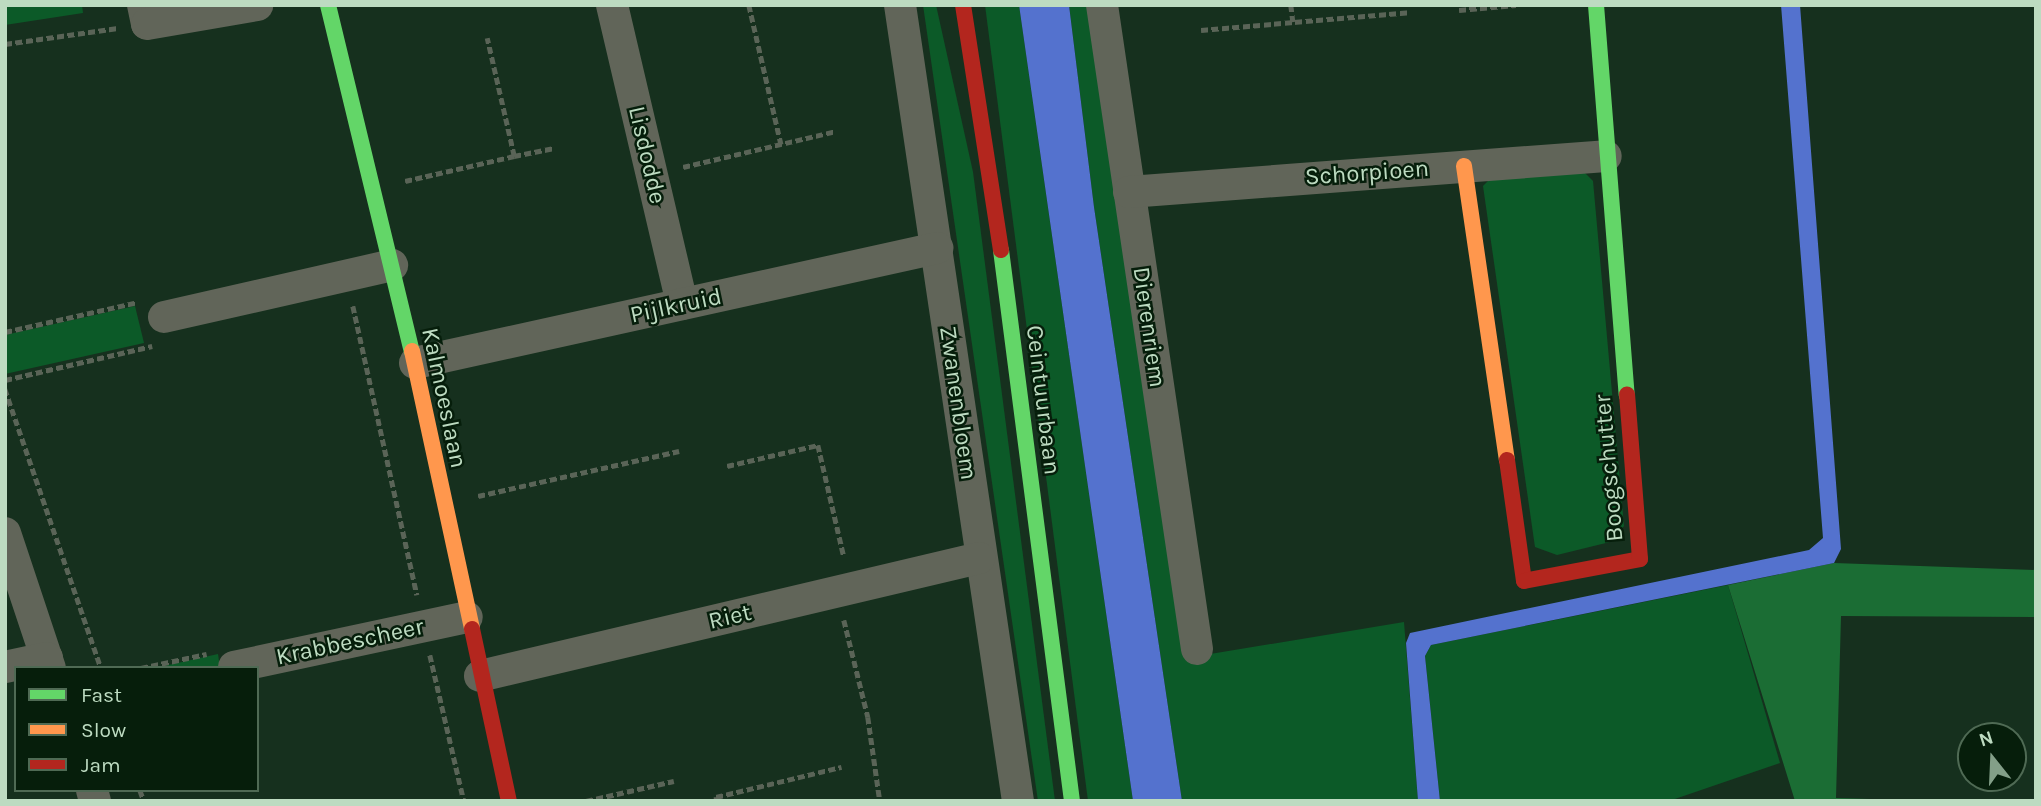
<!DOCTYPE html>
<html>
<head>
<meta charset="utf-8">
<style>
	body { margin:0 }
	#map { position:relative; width:2041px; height:806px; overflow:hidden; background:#16301e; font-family:Karla,sans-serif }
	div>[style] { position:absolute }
	.green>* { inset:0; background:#0c5a28 }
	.forest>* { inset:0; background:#1b6d34 }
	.water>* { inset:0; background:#5472ce }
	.path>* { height:4.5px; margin-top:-2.25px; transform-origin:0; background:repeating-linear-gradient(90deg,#5a6457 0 7px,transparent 0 10.5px) }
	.street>* { height:32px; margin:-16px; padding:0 16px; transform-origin:16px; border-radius:16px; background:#616559 }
	.fast>* { height:16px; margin:-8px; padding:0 8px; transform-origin:8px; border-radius:8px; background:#63d668 }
	.slow>* { height:16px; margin:-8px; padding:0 8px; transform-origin:8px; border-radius:8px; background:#ff974d }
	.jam>* { height:16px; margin:-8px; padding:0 8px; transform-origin:8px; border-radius:8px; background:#b3261e }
	span { translate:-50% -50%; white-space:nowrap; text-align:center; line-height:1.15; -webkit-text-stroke:5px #061e0b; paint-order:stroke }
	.street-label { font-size:24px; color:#bddbc1 }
	.frame { position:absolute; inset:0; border:7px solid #bddbc1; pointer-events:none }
	.legend { position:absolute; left:14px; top:666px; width:245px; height:126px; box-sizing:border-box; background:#061e0b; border:2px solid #4f6a54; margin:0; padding:9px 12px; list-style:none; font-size:21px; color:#bddbc1 }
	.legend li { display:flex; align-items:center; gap:14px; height:35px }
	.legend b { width:35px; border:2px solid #4f6a54 }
	.north { position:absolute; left:1957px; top:722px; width:70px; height:70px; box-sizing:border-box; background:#061e0b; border:2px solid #4f6a54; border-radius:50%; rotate:342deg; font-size:19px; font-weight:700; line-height:28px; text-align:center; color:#bddbc1 }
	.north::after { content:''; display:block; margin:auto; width:24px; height:32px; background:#839f88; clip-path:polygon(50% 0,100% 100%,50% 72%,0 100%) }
</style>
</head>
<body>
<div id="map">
	<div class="green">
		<div style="clip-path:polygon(5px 5px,82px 5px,83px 13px,5px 25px)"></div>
		<div style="clip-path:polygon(923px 5px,936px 5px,973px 172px,1055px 801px,1038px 801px)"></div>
		<div style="clip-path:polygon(985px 5px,1019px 5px,1133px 801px,1088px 801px)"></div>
		<div style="clip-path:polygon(1069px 5px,1090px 5px,1186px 658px,1404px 622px,1418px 801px,1182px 801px,1094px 207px)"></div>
		<div style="clip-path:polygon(1584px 172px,1593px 181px,1624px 526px,1610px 542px,1557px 555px,1535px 547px,1483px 186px,1492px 177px)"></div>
		<div style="clip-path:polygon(135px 306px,144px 343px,5px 374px,5px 335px)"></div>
		<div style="clip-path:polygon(1728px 585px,1780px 763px,1669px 801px,1440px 801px,1425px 656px,1431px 645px)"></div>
		<div style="clip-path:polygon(218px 654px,220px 668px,155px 668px)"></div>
	</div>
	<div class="forest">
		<div style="clip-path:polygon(1834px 563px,2036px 570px,2036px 617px,1841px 616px,1836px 798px,1938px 801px,1795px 801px,1728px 585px)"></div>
	</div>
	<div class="water">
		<div style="clip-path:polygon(1019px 5px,1069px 5px,1094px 207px,1182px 801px,1133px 801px)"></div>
		<div style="clip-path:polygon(1781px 5px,1800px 5px,1841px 549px,1834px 563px,1431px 645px,1425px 656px,1440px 801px,1418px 801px,1406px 643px,1410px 633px,1809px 550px,1823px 538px)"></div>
	</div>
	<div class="path">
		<div style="left:749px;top:5px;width:143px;rotate:77deg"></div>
		<div style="left:1291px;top:5px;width:17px;rotate:83deg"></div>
		<div style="left:1459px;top:10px;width:57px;rotate:-5deg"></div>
		<div style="left:1201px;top:30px;width:209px;rotate:-4.9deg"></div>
		<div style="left:5px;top:44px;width:114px;rotate:-8.1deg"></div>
		<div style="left:514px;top:156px;width:41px;rotate:-11.3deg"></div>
		<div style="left:683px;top:167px;width:157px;rotate:-13.2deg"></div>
		<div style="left:405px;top:181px;width:112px;rotate:-12.9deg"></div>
		<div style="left:514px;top:156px;width:121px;rotate:-102.9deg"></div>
		<div style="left:353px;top:306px;width:296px;rotate:77.5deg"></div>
		<div style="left:5px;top:332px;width:136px;rotate:-12.7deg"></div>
		<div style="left:5px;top:380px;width:151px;rotate:-13deg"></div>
		<div style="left:5px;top:389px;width:295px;rotate:71deg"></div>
		<div style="left:727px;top:466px;width:93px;rotate:-13deg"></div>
		<div style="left:818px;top:445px;width:115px;rotate:76.9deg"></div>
		<div style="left:478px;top:496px;width:206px;rotate:-12.6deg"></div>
		<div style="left:844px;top:620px;width:100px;rotate:76.1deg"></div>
		<div style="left:868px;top:717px;width:85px;rotate:81.9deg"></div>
		<div style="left:430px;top:655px;width:150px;rotate:76.9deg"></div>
		<div style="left:141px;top:668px;width:67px;rotate:-12deg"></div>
		<div style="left:140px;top:790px;width:12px;rotate:70deg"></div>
		<div style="left:586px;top:801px;width:90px;rotate:-12.8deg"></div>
		<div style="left:716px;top:801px;width:4px;rotate:-90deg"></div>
		<div style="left:716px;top:797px;width:129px;rotate:-13.5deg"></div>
	</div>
	<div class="street">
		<div style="left:143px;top:5px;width:19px;rotate:78deg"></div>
		<div style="left:147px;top:24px;width:112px;rotate:-9.8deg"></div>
		<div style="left:612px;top:5px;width:307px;rotate:76.8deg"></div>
		<div style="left:900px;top:5px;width:805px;rotate:81.57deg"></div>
		<div style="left:1102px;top:5px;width:651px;rotate:81.61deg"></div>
		<div style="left:1129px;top:192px;width:478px;rotate:-4.3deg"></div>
		<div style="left:164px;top:317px;width:234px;rotate:-12.8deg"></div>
		<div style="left:415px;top:363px;width:535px;rotate:-12.42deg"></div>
		<div style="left:5px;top:533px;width:142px;rotate:71.6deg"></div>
		<div style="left:5px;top:667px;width:43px;rotate:-12.1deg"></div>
		<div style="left:234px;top:667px;width:238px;rotate:-12.1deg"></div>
		<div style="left:480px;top:676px;width:513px;rotate:-13.3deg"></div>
		<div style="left:92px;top:790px;width:11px;rotate:75deg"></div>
	</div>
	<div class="fast">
		<div style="left:328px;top:5px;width:356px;rotate:76.4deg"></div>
		<div style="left:1596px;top:5px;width:391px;rotate:85.5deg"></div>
		<div style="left:1001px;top:250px;width:556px;rotate:82.66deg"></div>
	</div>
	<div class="slow">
		<div style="left:1464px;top:166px;width:297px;rotate:81.7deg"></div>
		<div style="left:412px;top:351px;width:284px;rotate:77.8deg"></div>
	</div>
	<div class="jam">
		<div style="left:963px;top:5px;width:248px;rotate:81.2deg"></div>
		<div style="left:1507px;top:460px;width:122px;rotate:82deg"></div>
		<div style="left:1524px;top:581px;width:118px;rotate:-10.7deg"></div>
		<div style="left:1640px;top:559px;width:165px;rotate:-94.5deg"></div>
		<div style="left:472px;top:629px;width:176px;rotate:77.9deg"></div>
	</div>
	<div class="street-label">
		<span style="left:647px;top:155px;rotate:77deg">Lisdodde</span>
		<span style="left:1367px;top:173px;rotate:-4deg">Schorpioen</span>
		<span style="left:676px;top:306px;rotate:-12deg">Pijlkruid</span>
		<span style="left:1149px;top:327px;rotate:82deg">Dierenriem</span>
		<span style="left:444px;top:398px;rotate:78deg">Kalmoeslaan</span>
		<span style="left:1043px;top:400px;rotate:83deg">Ceintuurbaan</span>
		<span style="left:958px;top:403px;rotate:82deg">Zwanenbloem</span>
		<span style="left:1609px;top:468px;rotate:-95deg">Boogschutter</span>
		<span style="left:730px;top:617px;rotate:-13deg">Riet</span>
		<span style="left:350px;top:642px;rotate:-12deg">Krabbescheer</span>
	</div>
	<div class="frame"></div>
	<ul class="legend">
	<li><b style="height:9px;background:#63d668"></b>Fast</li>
	<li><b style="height:9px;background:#ff974d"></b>Slow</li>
	<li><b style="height:9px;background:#b3261e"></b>Jam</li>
	</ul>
	<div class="north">N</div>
</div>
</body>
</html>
